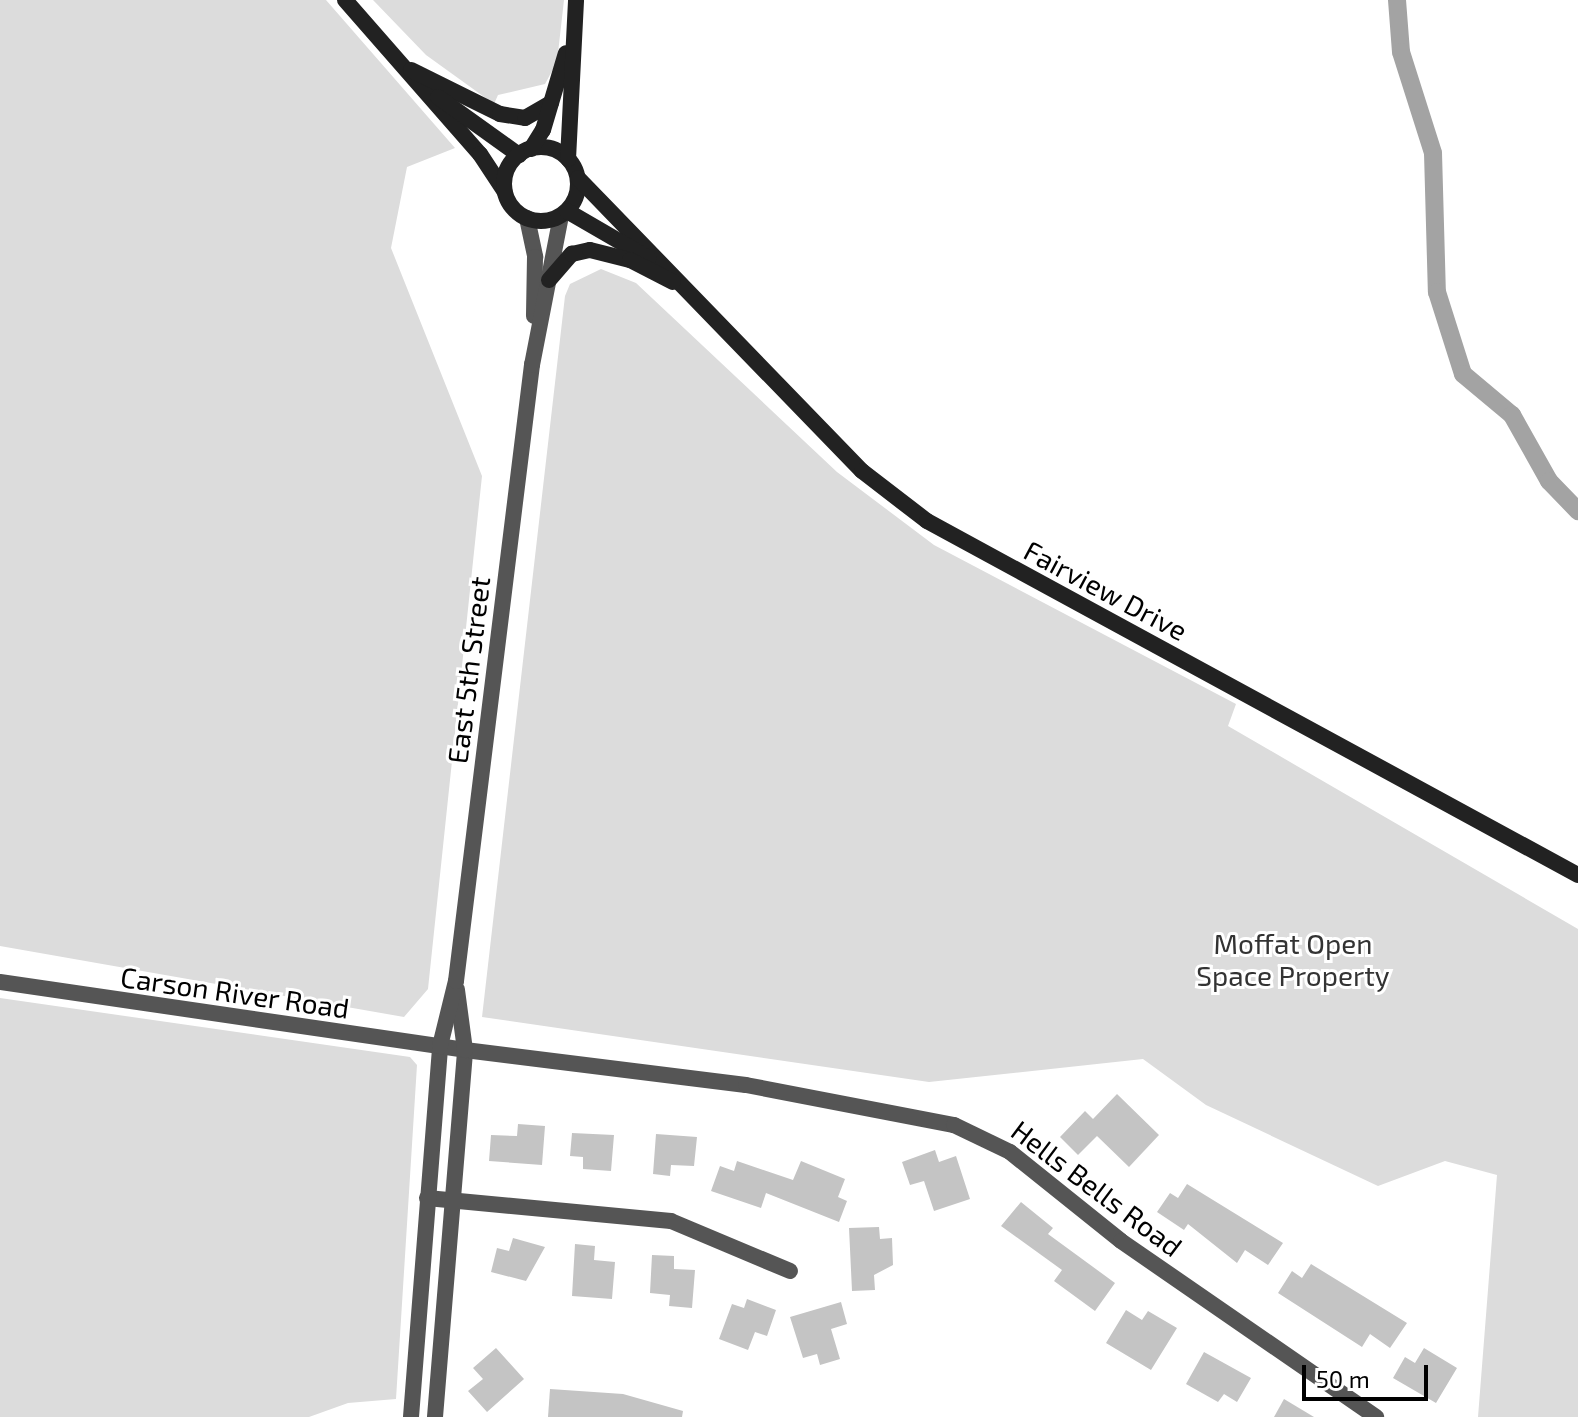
<!DOCTYPE html>
<html>
<head>
<meta charset="utf-8">
<style>
	body { margin:0 }
	#map { position:relative; width:1578px; height:1417px; overflow:hidden; background:#fff; font-family:"Exo 2",sans-serif }
	div>[style] { position:absolute }
	.green>* { inset:0; background:#dcdcdc }
	.canal>* { height:18px; margin:-9px; padding:0 9px; transform-origin:9px; border-radius:9px; background:#a3a3a3 }
	.building>* { inset:0; background:#c4c4c4 }
	.minor>* { height:16px; margin:-8px; padding:0 8px; transform-origin:8px; border-radius:8px; background:#555 }
	.tertiary>* { height:16px; margin:-8px; padding:0 8px; transform-origin:8px; border-radius:8px; background:#555 }
	.secondary>* { height:16px; margin:-8px; padding:0 8px; transform-origin:8px; border-radius:8px; background:#222 }
	.secondary>.ring { margin:-8px; padding:0; box-sizing:content-box; background:none; border:16px solid #222; border-radius:50% }
	span { translate:-50% -50%; white-space:nowrap; text-align:center; line-height:1.15; -webkit-text-stroke:6px #fff; paint-order:stroke }
	.street-label { font-size:28px; color:#000 }
	.park-label { font-size:28px; color:#333 }
	.scale { position:absolute; left:1302px; top:1365px; width:126px; height:36px; box-sizing:border-box; border:4px solid #000; border-top:0; padding-left:10px; font-size:24px; line-height:28px; white-space:nowrap; color:#000; -webkit-text-stroke:6px #fff; paint-order:stroke }
</style>
</head>
<body>
<div id="map">
	<div class="green">
		<div style="clip-path:polygon(0 0,326px 0,455px 148px,407px 167px,391px 248px,482px 476px,428px 989px,404px 1017px,0 946px)"></div>
		<div style="clip-path:polygon(373px 0,564px 0,557px 62px,545px 84px,498px 95px,494px 104px,426px 55px)"></div>
		<div style="clip-path:polygon(601px 269px,636px 283px,837px 472px,934px 545px,1236px 704px,1228px 726px,1578px 929px,1578px 1417px,1478px 1417px,1497px 1175px,1445px 1161px,1378px 1186px,1206px 1105px,1143px 1059px,929px 1082px,482px 1017px,565px 296px,570px 284px)"></div>
		<div style="clip-path:polygon(0 998px,410px 1057px,417px 1065px,396px 1399px,348px 1403px,309px 1417px,0 1417px)"></div>
	</div>
	<div class="canal">
		<div style="left:1397px;top:0;width:52px;rotate:85.6deg"></div>
		<div style="left:1401px;top:52px;width:106px;rotate:72.4deg"></div>
		<div style="left:1433px;top:153px;width:139px;rotate:88.4deg"></div>
		<div style="left:1437px;top:292px;width:86px;rotate:72.4deg"></div>
		<div style="left:1463px;top:374px;width:64px;rotate:39.9deg"></div>
		<div style="left:1512px;top:415px;width:76px;rotate:60.7deg"></div>
		<div style="left:1549px;top:481px;width:42px;rotate:46deg"></div>
	</div>
	<div class="building">
		<div style="clip-path:polygon(1117px 1094px,1159px 1135px,1129px 1167px,1097px 1136px,1078px 1155px,1060px 1137px,1085px 1111px,1093px 1119px)"></div>
		<div style="clip-path:polygon(518px 1124px,545px 1126px,542px 1165px,489px 1161px,491px 1135px,517px 1136px)"></div>
		<div style="clip-path:polygon(572px 1133px,614px 1135px,611px 1171px,583px 1169px,583px 1157px,570px 1156px)"></div>
		<div style="clip-path:polygon(656px 1134px,697px 1137px,694px 1166px,671px 1165px,670px 1176px,653px 1174px)"></div>
		<div style="clip-path:polygon(935px 1150px,939px 1162px,956px 1156px,970px 1199px,934px 1211px,924px 1181px,910px 1185px,902px 1162px)"></div>
		<div style="clip-path:polygon(737px 1161px,793px 1180px,801px 1161px,845px 1179px,838px 1197px,847px 1201px,839px 1222px,766px 1193px,761px 1208px,711px 1191px,720px 1166px,734px 1171px)"></div>
		<div style="clip-path:polygon(1187px 1184px,1283px 1243px,1268px 1265px,1245px 1250px,1237px 1263px,1188px 1224px,1184px 1230px,1157px 1212px,1170px 1193px,1178px 1198px)"></div>
		<div style="clip-path:polygon(1021px 1202px,1053px 1228px,1048px 1234px,1115px 1283px,1095px 1311px,1054px 1281px,1062px 1270px,1001px 1226px)"></div>
		<div style="clip-path:polygon(879px 1227px,880px 1239px,892px 1238px,893px 1265px,874px 1275px,875px 1290px,852px 1291px,849px 1228px)"></div>
		<div style="clip-path:polygon(513px 1238px,545px 1247px,526px 1281px,491px 1272px,497px 1248px,509px 1251px)"></div>
		<div style="clip-path:polygon(575px 1244px,595px 1246px,594px 1260px,615px 1262px,612px 1299px,572px 1296px)"></div>
		<div style="clip-path:polygon(652px 1255px,674px 1256px,674px 1269px,695px 1270px,692px 1308px,669px 1306px,670px 1295px,650px 1293px)"></div>
		<div style="clip-path:polygon(1311px 1264px,1407px 1323px,1390px 1348px,1370px 1334px,1362px 1347px,1278px 1293px,1292px 1271px,1302px 1278px)"></div>
		<div style="clip-path:polygon(747px 1299px,776px 1310px,767px 1336px,755px 1332px,748px 1350px,719px 1339px,732px 1304px,744px 1308px)"></div>
		<div style="clip-path:polygon(841px 1302px,847px 1324px,831px 1329px,840px 1359px,820px 1365px,817px 1354px,803px 1358px,790px 1317px)"></div>
		<div style="clip-path:polygon(1126px 1310px,1142px 1320px,1148px 1311px,1177px 1328px,1151px 1370px,1106px 1343px)"></div>
		<div style="clip-path:polygon(496px 1348px,524px 1379px,487px 1412px,468px 1391px,483px 1379px,473px 1368px)"></div>
		<div style="clip-path:polygon(1424px 1348px,1457px 1368px,1436px 1403px,1393px 1378px,1405px 1357px,1415px 1363px)"></div>
		<div style="clip-path:polygon(1204px 1352px,1251px 1378px,1237px 1402px,1224px 1394px,1218px 1402px,1186px 1384px)"></div>
		<div style="clip-path:polygon(550px 1389px,623px 1394px,683px 1411px,682px 1417px,548px 1417px)"></div>
		<div style="clip-path:polygon(1284px 1399px,1314px 1417px,1274px 1417px)"></div>
	</div>
	<div class="minor">
		<div style="left:427px;top:1198px;width:245px;rotate:5.4deg"></div>
		<div style="left:671px;top:1221px;width:129px;rotate:22.8deg"></div>
		<div style="left:411px;top:1417px;width:372px;rotate:-85.5deg"></div>
		<div style="left:435px;top:1417px;width:368px;rotate:-85.3deg"></div>
		<div style="left:465px;top:1050px;width:283px;rotate:7.1deg"></div>
		<div style="left:746px;top:1085px;width:212px;rotate:10.9deg"></div>
		<div style="left:954px;top:1125px;width:62px;rotate:25.7deg"></div>
		<div style="left:1010px;top:1152px;width:142px;rotate:38.7deg"></div>
		<div style="left:1121px;top:1241px;width:310px;rotate:34.6deg"></div>
	</div>
	<div class="tertiary">
		<div style="left:527px;top:218px;width:40px;rotate:78deg"></div>
		<div style="left:535px;top:257px;width:59px;rotate:91deg"></div>
		<div style="left:0;top:982px;width:470px;rotate:8.3deg"></div>
		<div style="left:465px;top:1050px;width:61px;rotate:-97.6deg"></div>
		<div style="left:440px;top:1046px;width:67px;rotate:-76.2deg"></div>
		<div style="left:456px;top:981px;width:621px;rotate:-82.97deg"></div>
		<div style="left:532px;top:365px;width:152px;rotate:-79deg"></div>
	</div>
	<div class="secondary">
		<div style="left:345px;top:0;width:205px;rotate:48.8deg"></div>
		<div style="left:480px;top:154px;width:45px;rotate:56.7deg"></div>
		<div style="left:411px;top:70px;width:99px;rotate:26.3deg"></div>
		<div style="left:500px;top:114px;width:25px;rotate:9deg"></div>
		<div style="left:525px;top:118px;width:30px;rotate:-30deg"></div>
		<div style="left:438px;top:97px;width:100px;rotate:35.6deg"></div>
		<div class="ring" style="left:504px;top:147px;width:58px;height:58px"></div>
		<div style="left:531px;top:149px;width:22px;rotate:-58deg"></div>
		<div style="left:543px;top:130px;width:80px;rotate:-73.4deg"></div>
		<div style="left:568px;top:159px;width:159px;rotate:-87.1deg"></div>
		<div style="left:578px;top:178px;width:408px;rotate:45.9deg"></div>
		<div style="left:862px;top:471px;width:82px;rotate:37.6deg"></div>
		<div style="left:927px;top:521px;width:741px;rotate:28.54deg"></div>
		<div style="left:567px;top:211px;width:94px;rotate:30.1deg"></div>
		<div style="left:549px;top:280px;width:35px;rotate:-49deg"></div>
		<div style="left:572px;top:254px;width:18px;rotate:-13deg"></div>
		<div style="left:590px;top:250px;width:41px;rotate:14deg"></div>
		<div style="left:630px;top:260px;width:48px;rotate:27.1deg"></div>
	</div>
	<div class="street-label">
		<span style="left:1106px;top:590px;rotate:28deg">Fairview Drive</span>
		<span style="left:468px;top:670px;rotate:-83deg">East 5th Street</span>
		<span style="left:235px;top:992px;rotate:8deg">Carson River Road</span>
		<span style="left:1097px;top:1188px;rotate:37deg">Hells Bells Road</span>
	</div>
	<div class="park-label">
		<span style="left:1293px;top:959px">Moffat Open<br>Space Property</span>
	</div>
	<div class="scale">50 m</div>
</div>
</body>
</html>
